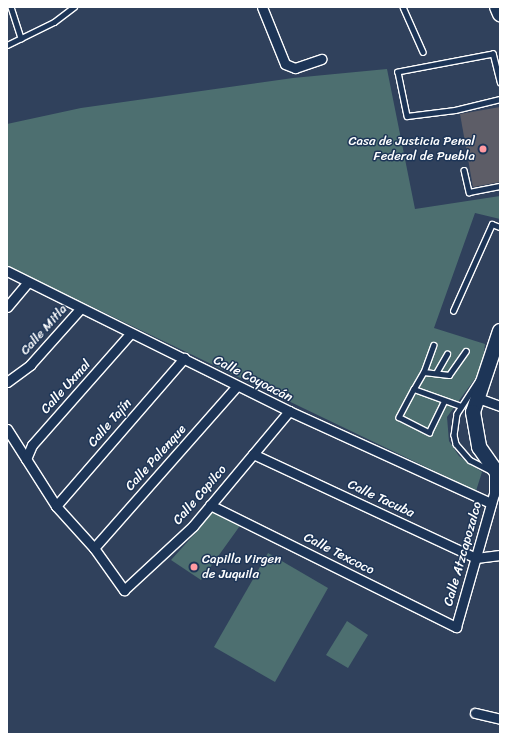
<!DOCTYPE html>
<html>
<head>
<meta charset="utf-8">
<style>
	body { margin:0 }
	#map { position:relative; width:507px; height:741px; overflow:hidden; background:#30415c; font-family:Sriracha,sans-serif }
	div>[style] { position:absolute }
	.green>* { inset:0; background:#4d6f70 }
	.building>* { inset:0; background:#5d5d67 }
	.roads { filter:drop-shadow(1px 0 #fff) drop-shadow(-1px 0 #fff) drop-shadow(0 1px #fff) drop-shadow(0 -1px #fff) }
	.lane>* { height:4.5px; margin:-2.25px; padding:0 2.25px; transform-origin:2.25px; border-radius:2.25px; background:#1d3557 }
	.street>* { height:9px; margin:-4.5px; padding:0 4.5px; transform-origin:4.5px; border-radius:4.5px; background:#1d3557 }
	.primary>* { height:14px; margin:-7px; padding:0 7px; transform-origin:7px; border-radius:7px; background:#1d3557 }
	.dots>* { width:11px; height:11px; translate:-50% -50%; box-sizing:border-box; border:2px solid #1d3557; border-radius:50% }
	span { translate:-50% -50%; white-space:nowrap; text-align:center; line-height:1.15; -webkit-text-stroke:3px #1d3557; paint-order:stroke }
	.poi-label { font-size:13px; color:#fff }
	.right { translate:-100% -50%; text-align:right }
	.left { translate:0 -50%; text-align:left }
	.street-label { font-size:13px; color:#fff }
	.frame { position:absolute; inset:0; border:8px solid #fff; pointer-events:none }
</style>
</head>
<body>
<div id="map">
	<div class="green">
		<div style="clip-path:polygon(387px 69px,415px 209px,500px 196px,500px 219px,475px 213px,434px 328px,485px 344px,482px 369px,447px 417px,449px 441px,459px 456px,482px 472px,476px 491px,7px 266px,7px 124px,81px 108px,293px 78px)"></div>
		<div style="clip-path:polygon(213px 509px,242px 523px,201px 580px,171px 560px,200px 528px)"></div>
		<div style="clip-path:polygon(268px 553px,328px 588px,275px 682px,214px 647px)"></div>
		<div style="clip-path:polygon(347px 621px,368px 635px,348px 668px,326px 655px)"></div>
	</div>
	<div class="building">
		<div style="clip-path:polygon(500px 107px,500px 182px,473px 187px,460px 114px)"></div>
		<div style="clip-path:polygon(192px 562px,200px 567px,196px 572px,188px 566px)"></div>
	</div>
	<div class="roads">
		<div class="lane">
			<div style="left:11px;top:7px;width:33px;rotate:72deg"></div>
			<div style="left:403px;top:7px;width:49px;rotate:66deg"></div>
			<div style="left:7px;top:45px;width:52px;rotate:-26.1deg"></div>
			<div style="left:54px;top:22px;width:25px;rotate:-37deg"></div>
			<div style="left:500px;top:83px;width:30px;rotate:-104deg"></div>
			<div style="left:493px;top:54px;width:97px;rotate:169.3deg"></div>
			<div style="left:398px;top:72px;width:45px;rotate:78.4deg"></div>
			<div style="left:407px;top:116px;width:48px;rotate:-7.1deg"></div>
			<div style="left:455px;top:110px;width:46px;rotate:-13.7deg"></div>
			<div style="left:464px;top:170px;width:23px;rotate:77deg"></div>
			<div style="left:469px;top:192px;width:32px;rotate:-11deg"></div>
			<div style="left:453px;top:311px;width:95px;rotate:-65.9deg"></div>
			<div style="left:492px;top:224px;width:9px;rotate:21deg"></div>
			<div style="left:434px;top:345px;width:29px;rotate:110deg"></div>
			<div style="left:424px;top:372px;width:20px;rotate:120deg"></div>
			<div style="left:414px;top:389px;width:50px;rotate:19.9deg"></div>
			<div style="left:424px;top:372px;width:25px;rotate:7deg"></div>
			<div style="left:449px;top:375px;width:29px;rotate:-55deg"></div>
			<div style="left:436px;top:373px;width:22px;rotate:-60deg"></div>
			<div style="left:479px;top:380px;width:40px;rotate:122.9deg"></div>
			<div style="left:457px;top:414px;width:21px;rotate:98deg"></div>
			<div style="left:454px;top:435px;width:9px;rotate:77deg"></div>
			<div style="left:456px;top:444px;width:21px;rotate:49deg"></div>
			<div style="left:470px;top:460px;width:22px;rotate:27deg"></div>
			<div style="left:414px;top:389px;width:32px;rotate:118deg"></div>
			<div style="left:399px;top:417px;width:34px;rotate:27deg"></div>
			<div style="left:429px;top:432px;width:34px;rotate:-64deg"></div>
		</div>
		<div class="street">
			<div style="left:262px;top:7px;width:61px;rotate:68deg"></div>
			<div style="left:285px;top:64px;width:11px;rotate:22deg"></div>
			<div style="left:295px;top:68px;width:28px;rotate:-19deg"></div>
			<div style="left:7px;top:271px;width:315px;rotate:26.4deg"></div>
			<div style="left:289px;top:411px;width:222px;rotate:24.5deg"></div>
			<div style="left:7px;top:307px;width:31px;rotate:-50deg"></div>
			<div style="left:7px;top:382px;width:29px;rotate:-36deg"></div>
			<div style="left:30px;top:365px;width:75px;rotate:-48.2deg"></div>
			<div style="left:478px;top:398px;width:23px;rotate:20deg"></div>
			<div style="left:7px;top:429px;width:91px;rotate:57.5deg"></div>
			<div style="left:56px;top:506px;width:57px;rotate:47.9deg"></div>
			<div style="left:94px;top:548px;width:52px;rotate:54.5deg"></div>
			<div style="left:124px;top:590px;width:94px;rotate:-42.8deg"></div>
			<div style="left:193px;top:526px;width:150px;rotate:-50.1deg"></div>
			<div style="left:253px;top:454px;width:246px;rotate:25deg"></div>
			<div style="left:476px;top:558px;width:24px;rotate:-7deg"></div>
			<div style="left:26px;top:459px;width:15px;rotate:-67deg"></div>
			<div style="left:32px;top:445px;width:148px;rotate:-48.6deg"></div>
			<div style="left:210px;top:505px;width:275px;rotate:26.4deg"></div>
			<div style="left:456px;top:627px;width:138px;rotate:-74.1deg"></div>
			<div style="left:494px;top:494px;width:22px;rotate:-90deg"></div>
			<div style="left:56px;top:506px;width:196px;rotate:-49.1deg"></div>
			<div style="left:94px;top:548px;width:216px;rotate:-48.6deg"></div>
			<div style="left:475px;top:713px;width:26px;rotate:13deg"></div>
		</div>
		<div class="primary">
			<div style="left:497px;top:7px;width:8px;rotate:67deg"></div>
			<div style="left:500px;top:331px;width:85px;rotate:108.4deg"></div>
			<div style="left:473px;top:412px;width:36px;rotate:80deg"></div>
			<div style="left:479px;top:447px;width:37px;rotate:55deg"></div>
		</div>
	</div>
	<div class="dots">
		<div style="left:483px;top:149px;background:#ff9aa2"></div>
		<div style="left:194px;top:567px;background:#ff9aa2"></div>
	</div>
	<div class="poi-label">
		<span class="right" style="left:475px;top:149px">Casa de Justicia Penal<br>Federal de Puebla</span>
		<span class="left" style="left:202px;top:567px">Capilla Virgen<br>de Juquila</span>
	</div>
	<div class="street-label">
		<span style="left:44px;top:330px;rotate:-48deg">Calle Mitla</span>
		<span style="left:253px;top:379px;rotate:27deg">Calle Coyoacán</span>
		<span style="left:66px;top:387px;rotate:-48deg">Calle Uxmal</span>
		<span style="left:110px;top:423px;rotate:-49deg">Calle Tajín</span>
		<span style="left:156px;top:458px;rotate:-48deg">Calle Palenque</span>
		<span style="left:200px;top:495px;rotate:-49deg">Calle Copilco</span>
		<span style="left:381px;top:499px;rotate:25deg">Calle Tacuba</span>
		<span style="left:339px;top:554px;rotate:27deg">Calle Texcoco</span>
		<span style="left:463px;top:554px;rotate:-74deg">Calle Atzcapozalco</span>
	</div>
	<div class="frame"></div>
</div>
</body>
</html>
